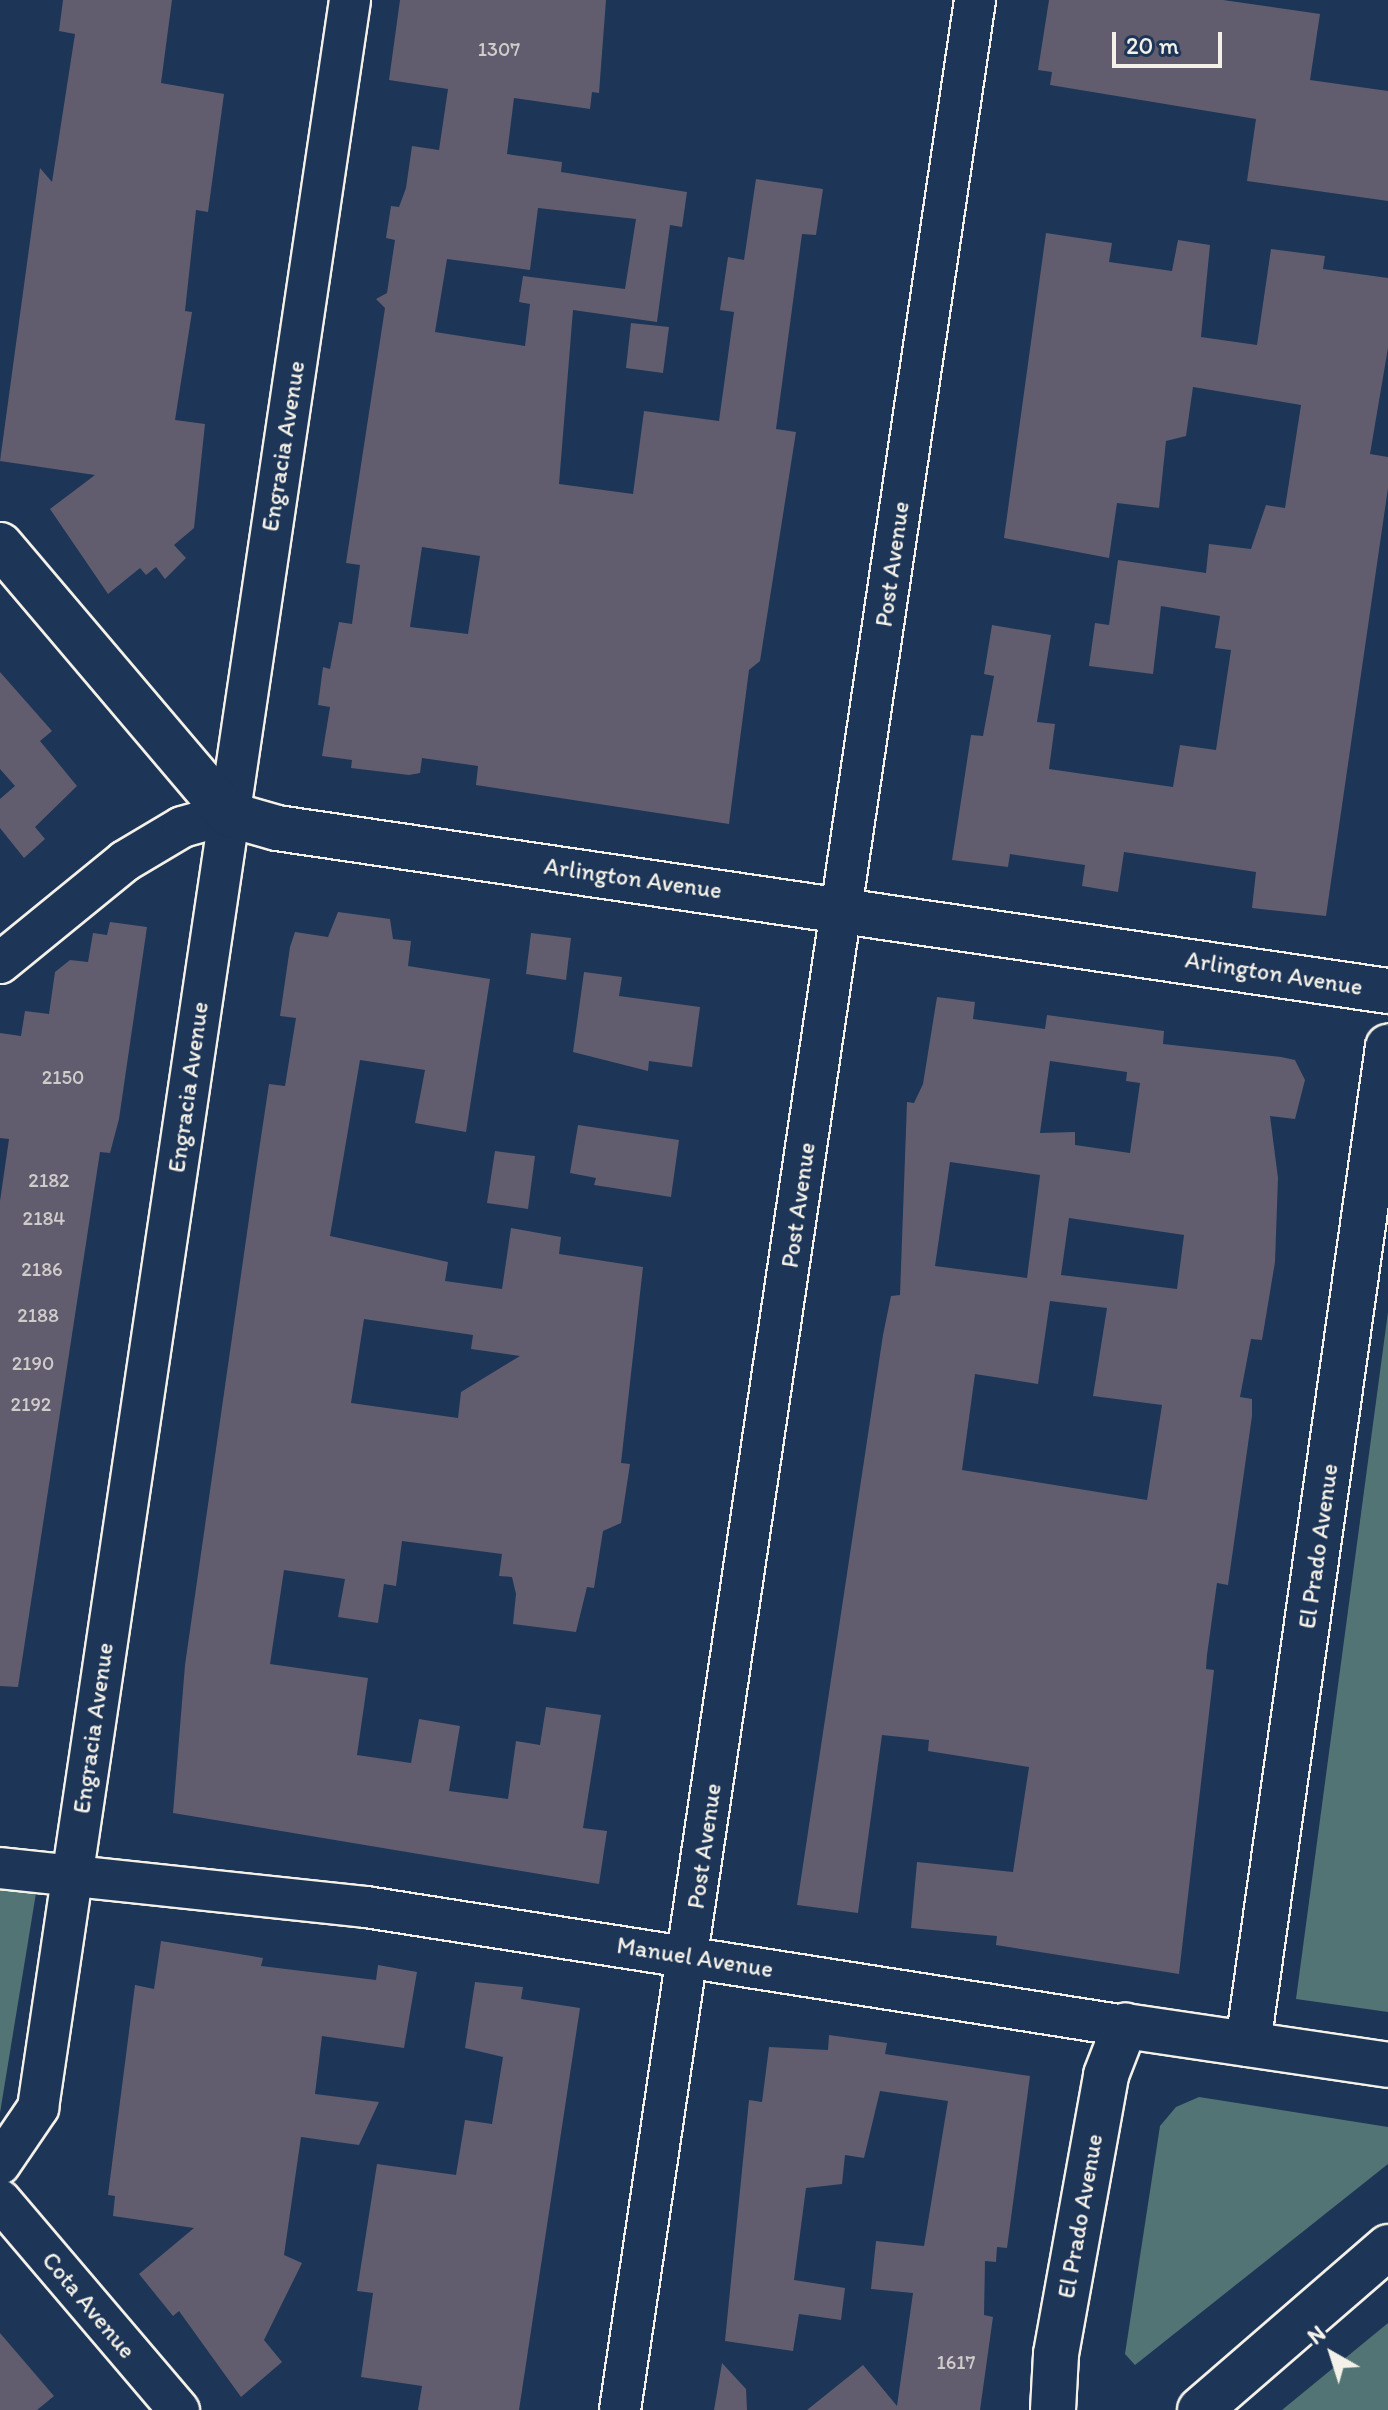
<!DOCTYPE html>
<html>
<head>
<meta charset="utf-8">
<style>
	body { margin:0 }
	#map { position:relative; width:1388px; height:2410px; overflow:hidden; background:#1d3557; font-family:Itim,sans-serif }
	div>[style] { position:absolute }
	.green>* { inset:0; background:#527474 }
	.building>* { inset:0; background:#615d6e }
	.roads { filter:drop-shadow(2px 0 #f4f1e8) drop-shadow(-2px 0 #f4f1e8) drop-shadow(0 2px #f4f1e8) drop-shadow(0 -2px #f4f1e8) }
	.street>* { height:40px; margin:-20px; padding:0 20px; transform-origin:20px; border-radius:20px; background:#1d3557 }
	.secondary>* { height:44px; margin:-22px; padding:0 22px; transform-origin:22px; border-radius:22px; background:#1d3557 }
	span { translate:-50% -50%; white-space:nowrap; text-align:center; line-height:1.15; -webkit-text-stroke:6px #1d3557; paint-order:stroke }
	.number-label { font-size:20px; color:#cfccca }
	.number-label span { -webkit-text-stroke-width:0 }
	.street-label { font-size:24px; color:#f4f1e8 }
	.north { position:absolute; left:1292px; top:2314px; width:80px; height:80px; -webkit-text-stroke:6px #1d3557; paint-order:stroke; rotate:321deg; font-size:22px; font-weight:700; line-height:32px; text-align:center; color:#f4f1e8 }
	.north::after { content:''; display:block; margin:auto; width:28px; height:36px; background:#f4f1e8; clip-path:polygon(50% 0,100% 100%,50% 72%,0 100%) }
	.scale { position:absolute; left:1112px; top:32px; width:110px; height:36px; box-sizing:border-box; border:4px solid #f4f1e8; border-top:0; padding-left:10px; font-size:24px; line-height:28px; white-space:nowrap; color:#f4f1e8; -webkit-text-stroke:6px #1d3557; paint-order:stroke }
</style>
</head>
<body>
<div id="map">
	<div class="green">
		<div style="clip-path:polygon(1388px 1312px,1388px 2012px,1296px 1999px)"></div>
		<div style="clip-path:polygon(0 1889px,36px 1893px,0 2113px)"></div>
		<div style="clip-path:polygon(1199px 2097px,1388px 2127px,1388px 2164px,1135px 2365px,1125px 2354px,1160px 2126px,1176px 2107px)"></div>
		<div style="clip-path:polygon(1388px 2323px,1388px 2410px,1282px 2410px)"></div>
	</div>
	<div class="building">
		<div style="clip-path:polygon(63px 0,172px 0,161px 83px,224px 94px,208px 212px,196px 210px,185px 311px,192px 312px,175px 420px,205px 424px,194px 528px,174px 545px,186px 558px,165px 579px,156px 567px,146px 575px,140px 568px,108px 594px,50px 509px,95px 475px,0 461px,40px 168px,52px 182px,75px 34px,59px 31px)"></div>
		<div style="clip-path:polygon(evenodd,400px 0,606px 0,599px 93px,592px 92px,590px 109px,514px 98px,507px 154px,562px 162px,561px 172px,687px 192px,682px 227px,670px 225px,657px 322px,573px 310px,559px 484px,633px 494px,644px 411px,719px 421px,734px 312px,720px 310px,728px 257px,744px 260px,756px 179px,823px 189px,816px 235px,802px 234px,776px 429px,796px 432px,760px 661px,749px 670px,729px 824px,476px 785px,478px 766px,422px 758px,420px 773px,409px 775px,351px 768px,352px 760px,322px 756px,330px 707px,318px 705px,323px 667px,330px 669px,339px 622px,352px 624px,360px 565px,346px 563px,385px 308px,376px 299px,387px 293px,395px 240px,386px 238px,391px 206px,399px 207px,406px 188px,412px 146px,439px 150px,448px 89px,389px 80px,400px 0,538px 208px,636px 219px,625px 289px,523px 276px,519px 302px,530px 304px,525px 346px,435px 332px,447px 259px,530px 270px,538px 208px,400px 0,422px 547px,480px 556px,468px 634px,410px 627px,422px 547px)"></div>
		<div style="clip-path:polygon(1049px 0,1223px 0,1320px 14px,1310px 80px,1388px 91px,1388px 201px,1247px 181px,1256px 119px,1050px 85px,1052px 72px,1038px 70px)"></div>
		<div style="clip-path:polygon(1046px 233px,1112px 243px,1109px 262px,1172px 271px,1178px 240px,1210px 245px,1201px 337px,1257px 345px,1271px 249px,1325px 256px,1323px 269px,1388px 278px,1388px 348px,1370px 454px,1388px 457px,1388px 488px,1326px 916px,1252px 908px,1256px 872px,1124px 852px,1118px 892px,1082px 886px,1085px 865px,1010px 854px,1008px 867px,952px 860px,971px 735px,983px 736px,994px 676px,984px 674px,992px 625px,1051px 635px,1037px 722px,1055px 724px,1049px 769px,1173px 787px,1180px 745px,1216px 750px,1231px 650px,1215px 648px,1220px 616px,1161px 606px,1153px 674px,1089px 666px,1095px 623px,1109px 625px,1118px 560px,1206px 573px,1209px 544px,1251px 549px,1266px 505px,1285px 508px,1301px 405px,1193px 387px,1186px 436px,1166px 441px,1159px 508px,1117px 503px,1109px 558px,1004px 538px)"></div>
		<div style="clip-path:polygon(631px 323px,669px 327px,663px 373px,626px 368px)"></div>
		<div style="clip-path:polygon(0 672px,52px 731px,40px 741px,77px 786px,35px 827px,45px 839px,24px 858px,0 828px,0 799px,15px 786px,0 769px)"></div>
		<div style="clip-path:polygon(evenodd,338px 912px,390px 919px,393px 939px,411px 941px,408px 966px,490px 979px,466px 1132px,415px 1123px,425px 1070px,360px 1060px,330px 1236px,448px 1262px,445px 1281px,502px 1289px,511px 1228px,561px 1237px,559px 1254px,643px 1267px,621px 1463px,630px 1464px,621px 1523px,603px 1531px,594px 1588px,587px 1587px,576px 1632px,513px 1624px,516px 1594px,512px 1577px,499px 1576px,502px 1554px,402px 1541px,396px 1586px,384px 1584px,378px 1623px,338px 1617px,345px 1579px,284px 1570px,270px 1664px,368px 1678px,357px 1755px,411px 1763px,419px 1719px,460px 1726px,449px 1791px,508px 1799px,516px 1741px,540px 1745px,546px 1707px,601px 1715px,583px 1828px,607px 1831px,599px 1884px,173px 1813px,185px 1665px,255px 1177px,269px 1084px,285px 1086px,296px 1018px,280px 1016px,290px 947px,295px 932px,328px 937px,338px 912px,364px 1319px,473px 1335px,471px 1349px,520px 1356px,461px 1392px,458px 1418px,351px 1403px,364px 1319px)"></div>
		<div style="clip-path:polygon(110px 922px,147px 927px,119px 1119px,110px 1153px,100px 1152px,18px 1687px,0 1686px,0 1201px,9px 1139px,0 1138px,0 1033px,21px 1036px,25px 1011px,49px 1014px,55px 972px,70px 960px,88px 962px,93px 933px,107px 935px)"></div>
		<div style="clip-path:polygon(531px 933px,571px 938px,566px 980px,526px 974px)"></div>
		<div style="clip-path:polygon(584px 972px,622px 977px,619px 996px,700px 1007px,692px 1067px,649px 1061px,648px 1071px,573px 1052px)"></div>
		<div style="clip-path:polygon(evenodd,937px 997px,975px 1002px,973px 1019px,1045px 1029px,1047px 1015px,1164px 1031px,1163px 1044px,1281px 1057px,1295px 1060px,1305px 1080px,1295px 1119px,1270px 1116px,1278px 1178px,1275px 1262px,1262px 1340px,1251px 1339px,1240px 1397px,1252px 1399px,1252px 1416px,1228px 1585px,1217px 1583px,1207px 1655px,1206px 1669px,1214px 1670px,1179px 1974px,996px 1945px,997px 1936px,911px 1928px,917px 1862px,1013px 1872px,1029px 1767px,928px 1751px,929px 1740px,882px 1735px,858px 1913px,797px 1905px,883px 1335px,891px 1296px,900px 1295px,907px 1102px,914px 1103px,923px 1084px,937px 997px,1050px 1061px,1127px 1072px,1126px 1081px,1140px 1083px,1130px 1153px,1075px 1145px,1075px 1132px,1040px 1133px,1050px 1061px,937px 997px,950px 1162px,1040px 1175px,1027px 1278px,935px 1266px,950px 1162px,937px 997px,1069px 1218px,1184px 1235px,1177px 1289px,1061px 1275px,1069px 1218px,937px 997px,1050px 1301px,1107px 1308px,1093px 1396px,1162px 1405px,1147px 1500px,962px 1470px,975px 1374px,1038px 1384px,1050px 1301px)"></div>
		<div style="clip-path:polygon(578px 1125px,679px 1140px,671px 1197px,594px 1185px,596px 1178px,570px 1173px)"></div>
		<div style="clip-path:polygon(495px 1151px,535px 1156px,528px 1209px,487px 1203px)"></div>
		<div style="clip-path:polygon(161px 1941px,263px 1958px,261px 1966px,376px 1980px,378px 1965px,417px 1972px,404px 2048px,322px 2036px,315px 2094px,379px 2102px,359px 2145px,301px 2137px,284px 2255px,302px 2263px,264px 2340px,282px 2362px,241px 2397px,179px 2311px,173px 2316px,139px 2274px,194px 2228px,113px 2216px,115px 2196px,108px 2195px,135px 1985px,154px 1989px)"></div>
		<div style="clip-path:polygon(475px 1982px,523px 1987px,521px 1999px,580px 2008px,519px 2410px,418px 2410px,422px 2386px,361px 2377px,373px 2293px,357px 2291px,377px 2164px,456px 2175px,465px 2120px,492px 2124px,503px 2057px,465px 2048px)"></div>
		<div style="clip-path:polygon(829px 2035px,887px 2043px,885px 2054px,1030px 2076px,1007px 2248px,997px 2247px,996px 2262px,985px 2261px,984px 2315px,993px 2317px,980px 2410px,807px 2410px,863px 2365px,897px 2406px,913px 2293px,871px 2289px,876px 2241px,924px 2246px,948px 2101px,880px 2091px,864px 2158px,845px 2155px,842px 2184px,806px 2188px,794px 2280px,845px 2288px,841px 2320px,799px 2314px,793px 2351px,725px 2341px,749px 2100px,762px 2102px,769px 2047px,828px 2050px)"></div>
		<div style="clip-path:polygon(0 2333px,54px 2396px,37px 2410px,0 2410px)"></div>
		<div style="clip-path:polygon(722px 2363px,746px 2389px,747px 2410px,714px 2410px)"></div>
	</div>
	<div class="roads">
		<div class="street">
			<div style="left:0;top:963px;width:161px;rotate:-39.2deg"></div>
			<div style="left:125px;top:861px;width:66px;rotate:-30.8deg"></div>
			<div style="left:182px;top:827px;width:48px;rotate:-15.8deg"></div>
			<div style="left:0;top:1868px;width:368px;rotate:6.1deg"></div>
			<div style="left:366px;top:1907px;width:768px;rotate:8.91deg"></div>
			<div style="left:0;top:2164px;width:68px;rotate:-55.8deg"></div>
			<div style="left:38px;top:2108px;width:2131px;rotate:-81.58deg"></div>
			<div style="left:0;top:2200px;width:276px;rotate:49.6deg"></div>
			<div style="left:620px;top:2410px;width:2436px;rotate:-81.62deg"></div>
		</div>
		<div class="secondary">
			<div style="left:0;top:545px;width:353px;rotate:49.7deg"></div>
			<div style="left:228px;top:814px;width:51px;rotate:15.9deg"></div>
			<div style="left:277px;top:828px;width:1123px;rotate:8.35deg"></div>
			<div style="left:1248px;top:2044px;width:1007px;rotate:-82.01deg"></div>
			<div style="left:1053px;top:2410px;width:56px;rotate:-86.9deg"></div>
			<div style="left:1056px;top:2354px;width:283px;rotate:-79.8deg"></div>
			<div style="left:1106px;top:2075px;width:53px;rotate:-68.8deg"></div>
			<div style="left:1125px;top:2026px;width:266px;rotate:8.4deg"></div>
			<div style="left:1200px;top:2410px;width:249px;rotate:-40.9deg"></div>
		</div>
	</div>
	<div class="number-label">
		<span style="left:499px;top:49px">1307</span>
		<span style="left:63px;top:1077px">2150</span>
		<span style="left:49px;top:1180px">2182</span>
		<span style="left:44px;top:1218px">2184</span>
		<span style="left:42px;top:1269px">2186</span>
		<span style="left:38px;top:1315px">2188</span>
		<span style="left:33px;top:1363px">2190</span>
		<span style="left:31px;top:1404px">2192</span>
		<span style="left:956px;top:2362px">1617</span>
	</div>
	<div class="street-label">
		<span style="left:283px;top:446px;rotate:-81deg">Engracia Avenue</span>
		<span style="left:892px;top:564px;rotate:-82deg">Post Avenue</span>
		<span style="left:633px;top:878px;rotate:8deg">Arlington Avenue</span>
		<span style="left:1274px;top:973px;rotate:9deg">Arlington Avenue</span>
		<span style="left:188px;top:1087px;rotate:-82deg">Engracia Avenue</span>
		<span style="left:798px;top:1205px;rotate:-82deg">Post Avenue</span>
		<span style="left:1318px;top:1546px;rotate:-82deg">El Prado Avenue</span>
		<span style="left:93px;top:1728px;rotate:-82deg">Engracia Avenue</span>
		<span style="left:704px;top:1846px;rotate:-82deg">Post Avenue</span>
		<span style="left:695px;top:1957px;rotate:9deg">Manuel Avenue</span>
		<span style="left:1080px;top:2216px;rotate:-80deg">El Prado Avenue</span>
		<span style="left:89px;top:2305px;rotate:50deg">Cota Avenue</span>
	</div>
	<div class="north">N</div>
	<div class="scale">20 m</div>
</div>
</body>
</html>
